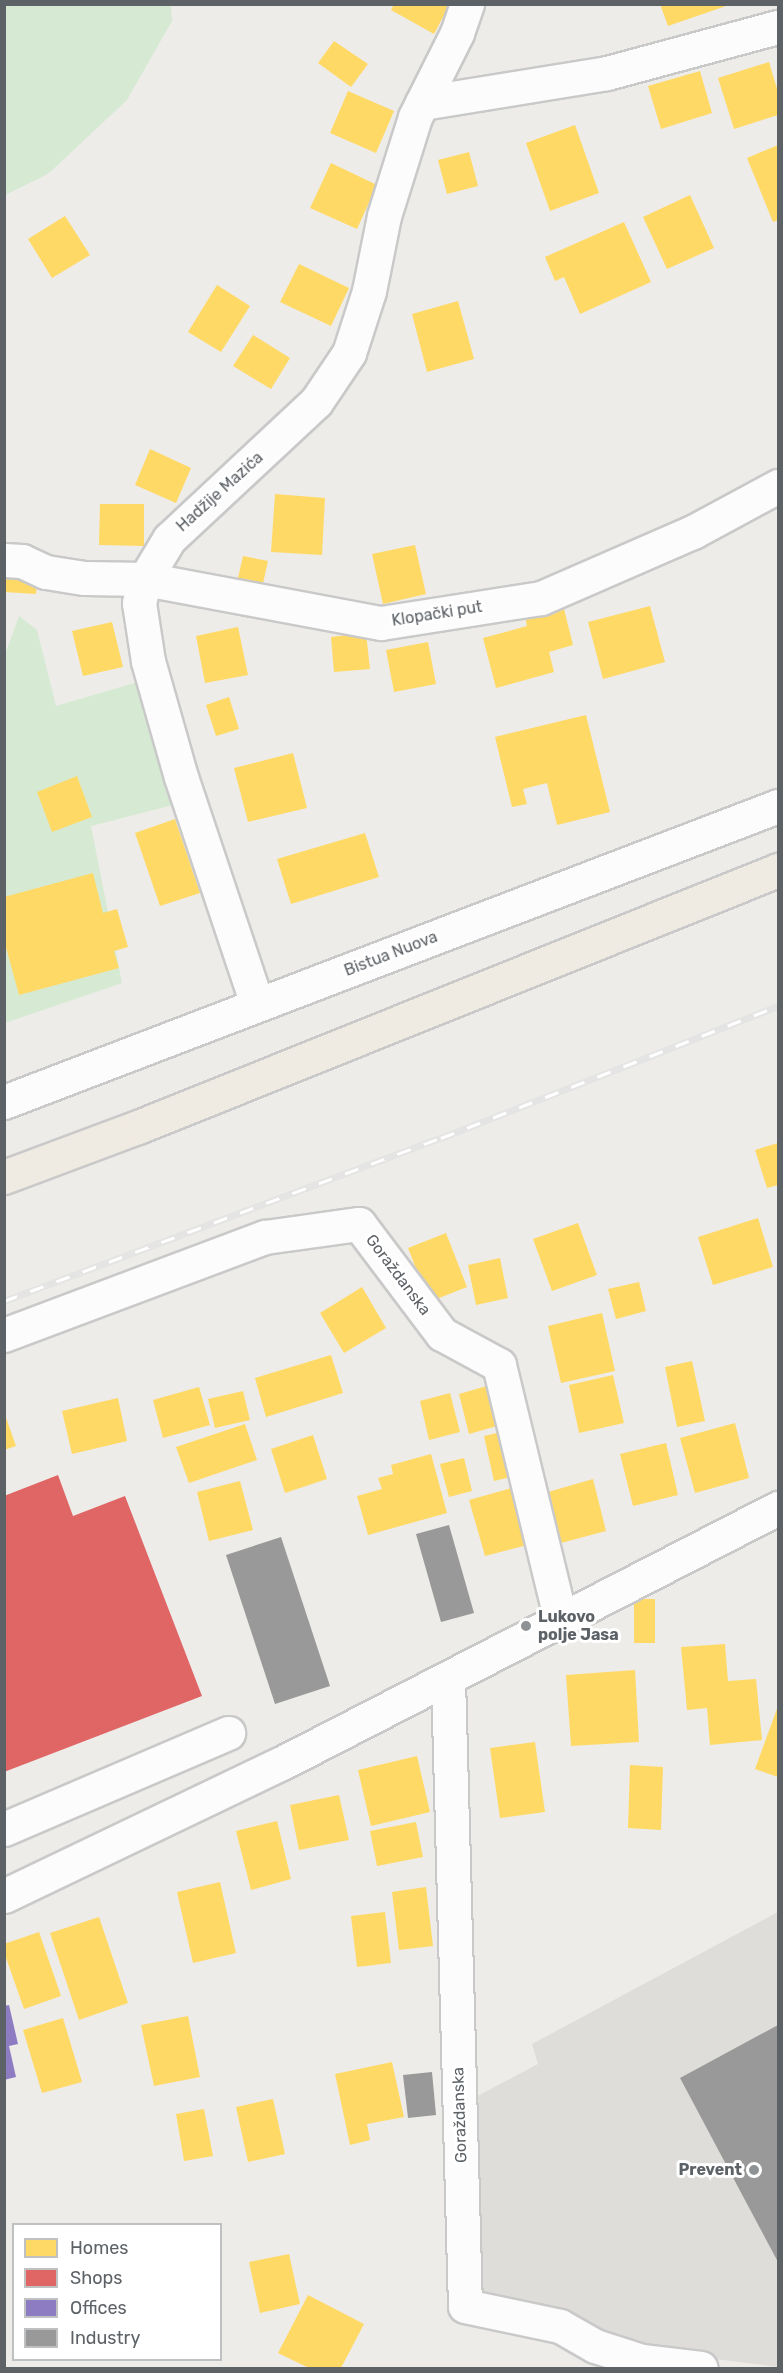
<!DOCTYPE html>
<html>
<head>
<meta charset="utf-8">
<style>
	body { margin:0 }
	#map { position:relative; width:783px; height:2373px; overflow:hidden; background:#edece8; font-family:Rubik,sans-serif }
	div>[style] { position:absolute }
	.industrial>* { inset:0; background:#deddd9 }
	.green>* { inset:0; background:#d6ead3 }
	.homes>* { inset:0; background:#ffd966 }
	.shops>* { inset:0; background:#e06666 }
	.offices>* { inset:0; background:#8e7cc3 }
	.industry>* { inset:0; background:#999 }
	.roads { filter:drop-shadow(2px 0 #c9c9c9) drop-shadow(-2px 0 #c9c9c9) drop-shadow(0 2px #c9c9c9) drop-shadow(0 -2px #c9c9c9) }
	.minor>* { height:33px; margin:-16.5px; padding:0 16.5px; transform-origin:16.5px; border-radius:16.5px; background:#fcfcfc }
	.highway>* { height:33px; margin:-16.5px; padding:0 16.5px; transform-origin:16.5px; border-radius:16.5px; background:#f0ebe2 }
	.rail>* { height:7px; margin-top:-3.5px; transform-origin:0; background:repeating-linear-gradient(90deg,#fff 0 14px,#e4e4e4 0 28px); box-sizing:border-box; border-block:2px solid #e4e4e4 }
	.dots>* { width:16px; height:16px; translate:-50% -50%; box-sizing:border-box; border:3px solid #fff; border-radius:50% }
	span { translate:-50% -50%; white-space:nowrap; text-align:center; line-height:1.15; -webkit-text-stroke:6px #fff; paint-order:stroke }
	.street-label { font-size:16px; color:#5d6267 }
	.poi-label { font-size:16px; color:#5d6267; font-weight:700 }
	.left { translate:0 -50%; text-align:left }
	.right { translate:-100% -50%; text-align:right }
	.frame { position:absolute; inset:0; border:6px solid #5d6267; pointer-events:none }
	.legend { position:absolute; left:12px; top:2223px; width:210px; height:138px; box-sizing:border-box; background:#fff; border:2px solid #bec0c2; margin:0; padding:8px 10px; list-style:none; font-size:18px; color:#5d6267 }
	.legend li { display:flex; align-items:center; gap:12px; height:30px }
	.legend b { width:30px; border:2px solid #bec0c2 }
</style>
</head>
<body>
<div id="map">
	<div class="industrial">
		<div style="clip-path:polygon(778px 1912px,778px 2367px,654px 2351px,591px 2334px,571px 2313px,473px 2295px,470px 2100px,538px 2064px,532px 2044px)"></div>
	</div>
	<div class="green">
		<div style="clip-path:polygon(5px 4px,171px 5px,172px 21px,127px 100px,48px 174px,5px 195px)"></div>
		<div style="clip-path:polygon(19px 616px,37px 630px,56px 706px,141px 681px,185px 802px,91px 826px,122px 983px,5px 1023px,4px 657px)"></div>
	</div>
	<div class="homes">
		<div style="clip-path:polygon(394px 4px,450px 4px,434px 34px,391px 10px)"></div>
		<div style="clip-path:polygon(660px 4px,729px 4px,729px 5px,668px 26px)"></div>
		<div style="clip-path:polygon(334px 41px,368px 64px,351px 87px,318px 63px)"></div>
		<div style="clip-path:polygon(769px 62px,778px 92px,778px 115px,734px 129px,718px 78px)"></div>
		<div style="clip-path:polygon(700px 71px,712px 113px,661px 129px,648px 86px)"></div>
		<div style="clip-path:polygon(348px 91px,394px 111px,376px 153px,330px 133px)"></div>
		<div style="clip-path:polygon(575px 125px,599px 193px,550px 211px,526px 143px)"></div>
		<div style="clip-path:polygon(778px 145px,778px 220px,773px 222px,747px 158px)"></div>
		<div style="clip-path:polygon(469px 152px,478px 186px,447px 194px,438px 160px)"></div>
		<div style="clip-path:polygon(331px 163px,377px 185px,357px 229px,310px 208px)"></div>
		<div style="clip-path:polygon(690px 195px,714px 248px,667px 269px,643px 217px)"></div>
		<div style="clip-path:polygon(65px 216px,90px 255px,52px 278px,28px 239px)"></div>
		<div style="clip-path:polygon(624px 222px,651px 282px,580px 314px,564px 277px,555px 281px,545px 257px)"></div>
		<div style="clip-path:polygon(299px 264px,349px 288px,331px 326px,280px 302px)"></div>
		<div style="clip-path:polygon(217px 285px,250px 306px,221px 352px,188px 332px)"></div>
		<div style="clip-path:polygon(458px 301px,474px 359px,427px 372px,412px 314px)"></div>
		<div style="clip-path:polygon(253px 335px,290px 358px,271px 389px,233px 366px)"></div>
		<div style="clip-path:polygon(150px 449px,191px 468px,176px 503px,135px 485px)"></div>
		<div style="clip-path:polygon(275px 494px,325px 498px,322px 555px,271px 552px)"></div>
		<div style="clip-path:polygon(100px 504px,144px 504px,144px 546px,99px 545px)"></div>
		<div style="clip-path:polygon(415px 545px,426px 594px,383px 604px,372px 554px)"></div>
		<div style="clip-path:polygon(243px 556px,268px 561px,262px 588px,237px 582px)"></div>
		<div style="clip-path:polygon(4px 568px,38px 570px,36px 594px,4px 592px)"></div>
		<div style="clip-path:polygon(562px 601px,573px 645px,549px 652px,554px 672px,496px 688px,483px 638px,527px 626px,524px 612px)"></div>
		<div style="clip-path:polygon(650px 606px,665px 662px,603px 679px,588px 622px)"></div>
		<div style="clip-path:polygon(112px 622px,123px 667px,83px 676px,72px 631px)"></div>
		<div style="clip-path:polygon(238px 627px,248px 675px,205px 683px,196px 636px)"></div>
		<div style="clip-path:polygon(366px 633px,370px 669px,334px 672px,331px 637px)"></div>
		<div style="clip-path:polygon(428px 642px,436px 684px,394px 692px,386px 650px)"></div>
		<div style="clip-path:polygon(229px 697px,239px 729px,216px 736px,206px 705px)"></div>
		<div style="clip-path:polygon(586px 715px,610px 812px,557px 825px,547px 783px,523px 789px,527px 804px,512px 807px,495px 737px)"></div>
		<div style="clip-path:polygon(293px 753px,307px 808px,248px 822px,234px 768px)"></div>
		<div style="clip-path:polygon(77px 776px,92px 817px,52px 832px,37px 792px)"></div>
		<div style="clip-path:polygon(175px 819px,200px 893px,160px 906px,135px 833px)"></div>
		<div style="clip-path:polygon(365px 833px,379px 877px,291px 904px,277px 859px)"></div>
		<div style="clip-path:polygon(93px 873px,103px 913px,117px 909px,128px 947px,114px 951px,119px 968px,19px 995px,4px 940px,4px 897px)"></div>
		<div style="clip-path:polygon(778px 1143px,778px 1185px,767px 1188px,755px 1150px)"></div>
		<div style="clip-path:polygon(758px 1218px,773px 1267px,713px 1285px,698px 1237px)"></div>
		<div style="clip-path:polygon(578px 1223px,597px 1275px,552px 1291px,533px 1239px)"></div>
		<div style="clip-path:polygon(446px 1233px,467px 1287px,429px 1302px,408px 1248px)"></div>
		<div style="clip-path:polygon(500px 1258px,508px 1298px,476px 1305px,468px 1265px)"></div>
		<div style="clip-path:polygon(639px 1282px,646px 1311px,616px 1319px,608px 1289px)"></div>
		<div style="clip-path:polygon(362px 1287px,386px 1328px,344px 1353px,320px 1313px)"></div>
		<div style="clip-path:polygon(602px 1313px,615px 1371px,561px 1383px,548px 1326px)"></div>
		<div style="clip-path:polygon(331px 1355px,343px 1393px,266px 1417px,255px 1378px)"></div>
		<div style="clip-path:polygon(692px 1361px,705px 1421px,677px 1427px,665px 1367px)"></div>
		<div style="clip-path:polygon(613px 1375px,624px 1423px,579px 1433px,569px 1385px)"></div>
		<div style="clip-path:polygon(494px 1384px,504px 1424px,469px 1434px,459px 1394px)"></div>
		<div style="clip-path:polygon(199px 1387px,210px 1425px,163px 1438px,153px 1400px)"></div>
		<div style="clip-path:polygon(243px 1391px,250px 1420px,215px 1428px,208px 1399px)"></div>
		<div style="clip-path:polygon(450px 1393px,460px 1432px,429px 1440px,420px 1401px)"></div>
		<div style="clip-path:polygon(118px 1398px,127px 1441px,72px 1454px,62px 1411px)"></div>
		<div style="clip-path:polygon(4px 1412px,16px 1446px,4px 1450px)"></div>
		<div style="clip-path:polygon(735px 1423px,749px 1478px,695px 1493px,680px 1438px)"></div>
		<div style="clip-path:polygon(245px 1424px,257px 1460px,189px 1483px,176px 1447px)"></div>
		<div style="clip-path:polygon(506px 1431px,516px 1476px,494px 1481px,484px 1436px)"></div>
		<div style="clip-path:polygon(313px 1435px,327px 1479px,285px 1493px,271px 1449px)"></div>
		<div style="clip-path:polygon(666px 1443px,678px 1495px,633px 1506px,620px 1454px)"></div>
		<div style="clip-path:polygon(431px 1454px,447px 1513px,368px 1535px,357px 1496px,382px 1489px,378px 1478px,393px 1474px,391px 1465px)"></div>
		<div style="clip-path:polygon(464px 1458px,472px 1491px,449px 1497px,440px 1464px)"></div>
		<div style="clip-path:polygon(593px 1479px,606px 1531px,561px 1543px,548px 1492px)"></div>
		<div style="clip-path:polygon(240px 1481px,253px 1530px,209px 1541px,197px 1492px)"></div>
		<div style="clip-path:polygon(515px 1487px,531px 1544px,485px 1556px,469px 1500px)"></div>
		<div style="clip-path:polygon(634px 1599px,655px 1599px,655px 1643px,634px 1643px)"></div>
		<div style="clip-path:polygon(725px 1644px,728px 1681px,756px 1679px,762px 1740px,710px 1745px,707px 1708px,687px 1710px,681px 1647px)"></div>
		<div style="clip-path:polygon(635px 1670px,639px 1742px,571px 1746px,566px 1675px)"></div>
		<div style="clip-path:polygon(778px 1706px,778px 1777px,755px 1769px)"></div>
		<div style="clip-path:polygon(535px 1742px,545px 1812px,500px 1818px,490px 1748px)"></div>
		<div style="clip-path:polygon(417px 1756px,430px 1812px,371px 1826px,358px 1770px)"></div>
		<div style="clip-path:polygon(630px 1765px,663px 1767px,661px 1830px,628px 1828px)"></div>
		<div style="clip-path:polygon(339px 1795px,349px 1840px,299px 1850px,290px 1805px)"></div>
		<div style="clip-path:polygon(277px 1821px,291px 1879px,251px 1890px,236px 1831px)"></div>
		<div style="clip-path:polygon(416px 1822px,423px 1857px,377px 1866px,370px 1831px)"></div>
		<div style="clip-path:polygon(220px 1882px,236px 1953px,193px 1963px,177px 1892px)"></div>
		<div style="clip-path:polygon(426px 1887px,433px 1946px,399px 1950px,392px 1892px)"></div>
		<div style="clip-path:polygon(385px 1912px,391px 1963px,357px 1967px,351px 1916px)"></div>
		<div style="clip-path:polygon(99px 1917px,128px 2003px,79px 2020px,50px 1933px)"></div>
		<div style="clip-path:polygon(39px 1932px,61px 1996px,24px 2009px,4px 1952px,4px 1944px)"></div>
		<div style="clip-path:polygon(188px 2016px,200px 2077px,154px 2086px,141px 2025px)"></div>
		<div style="clip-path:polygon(63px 2018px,82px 2082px,42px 2093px,23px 2030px)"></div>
		<div style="clip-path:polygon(392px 2062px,404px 2117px,367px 2124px,370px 2140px,350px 2145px,335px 2074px)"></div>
		<div style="clip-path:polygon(273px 2099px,285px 2154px,248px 2162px,236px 2107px)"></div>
		<div style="clip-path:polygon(204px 2109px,213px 2156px,184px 2161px,176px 2114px)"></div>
		<div style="clip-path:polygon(289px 2254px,300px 2304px,260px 2313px,249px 2262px)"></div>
		<div style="clip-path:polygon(308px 2295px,364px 2324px,341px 2368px,309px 2368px,278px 2353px)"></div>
	</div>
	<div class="shops">
		<div style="clip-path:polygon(58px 1475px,73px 1516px,125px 1496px,202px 1696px,4px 1772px,4px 1496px)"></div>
	</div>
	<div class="offices">
		<div style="clip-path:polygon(9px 2005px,18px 2044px,9px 2046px,16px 2077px,4px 2080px,4px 2006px)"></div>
	</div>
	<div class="industry">
		<div style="clip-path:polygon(449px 1525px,474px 1613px,441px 1622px,416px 1534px)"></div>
		<div style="clip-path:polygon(281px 1537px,330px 1686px,275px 1704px,226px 1555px)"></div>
		<div style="clip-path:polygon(778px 2025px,778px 2262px,680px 2078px)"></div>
		<div style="clip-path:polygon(432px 2072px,436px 2115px,408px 2118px,403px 2075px)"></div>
	</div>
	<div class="roads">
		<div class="minor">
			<div style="left:422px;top:103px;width:187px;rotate:-9.2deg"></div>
			<div style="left:607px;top:73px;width:177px;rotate:-15.1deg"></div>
			<div style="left:4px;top:560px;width:18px;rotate:3deg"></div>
			<div style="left:22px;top:561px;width:26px;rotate:25deg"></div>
			<div style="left:46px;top:572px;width:39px;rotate:9deg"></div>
			<div style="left:85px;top:578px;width:60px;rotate:1deg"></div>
			<div style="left:145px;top:579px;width:240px;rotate:10.6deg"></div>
			<div style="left:381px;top:623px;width:162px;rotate:-8.9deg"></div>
			<div style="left:541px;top:598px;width:166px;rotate:-23.5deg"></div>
			<div style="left:693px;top:532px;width:97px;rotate:-28.4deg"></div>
			<div style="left:257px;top:1004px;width:239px;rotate:-108.5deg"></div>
			<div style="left:181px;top:777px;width:121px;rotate:-105.9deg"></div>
			<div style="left:148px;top:661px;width:59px;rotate:-98.8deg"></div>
			<div style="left:139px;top:603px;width:25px;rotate:-76deg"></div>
			<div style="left:145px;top:579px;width:47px;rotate:-59deg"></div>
			<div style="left:169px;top:539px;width:201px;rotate:-43deg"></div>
			<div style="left:316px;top:402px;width:59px;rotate:-56deg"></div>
			<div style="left:349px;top:353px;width:65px;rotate:-72.1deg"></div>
			<div style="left:369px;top:291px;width:76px;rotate:-78.7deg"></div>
			<div style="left:384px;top:216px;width:104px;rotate:-72.6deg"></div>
			<div style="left:415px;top:117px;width:94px;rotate:-63.4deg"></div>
			<div style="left:457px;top:33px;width:31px;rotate:-71deg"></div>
			<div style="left:4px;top:1102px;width:829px;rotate:-20.93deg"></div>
			<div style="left:4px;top:1335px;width:279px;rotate:-20.6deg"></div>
			<div style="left:265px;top:1237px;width:95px;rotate:-7.9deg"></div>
			<div style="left:359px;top:1224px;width:138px;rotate:53deg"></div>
			<div style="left:442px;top:1334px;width:65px;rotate:28.5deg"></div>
			<div style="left:499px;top:1365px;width:263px;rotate:76.4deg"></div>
			<div style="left:448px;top:1679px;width:627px;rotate:88.45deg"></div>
			<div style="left:465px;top:2306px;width:97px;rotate:11.9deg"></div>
			<div style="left:560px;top:2326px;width:40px;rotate:29.7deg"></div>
			<div style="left:595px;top:2346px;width:49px;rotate:17.7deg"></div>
			<div style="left:642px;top:2361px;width:59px;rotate:6.8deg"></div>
			<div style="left:4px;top:1829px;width:244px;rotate:-23.2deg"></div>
			<div style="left:4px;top:1896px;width:308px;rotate:-25.6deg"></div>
			<div style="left:282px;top:1763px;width:558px;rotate:-27.21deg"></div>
		</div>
		<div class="highway">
			<div style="left:4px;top:1177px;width:143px;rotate:-20.5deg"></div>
			<div style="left:138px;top:1127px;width:690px;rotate:-21.88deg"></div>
		</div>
	</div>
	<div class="rail">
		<div style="left:4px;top:1301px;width:466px;rotate:-20.5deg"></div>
		<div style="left:441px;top:1138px;width:362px;rotate:-21.4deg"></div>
	</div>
	<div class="dots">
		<div style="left:526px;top:1626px;background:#8f9294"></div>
		<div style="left:754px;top:2170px;background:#8f9294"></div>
	</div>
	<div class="street-label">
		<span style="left:220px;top:492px;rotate:-42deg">Hadžije Mazića</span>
		<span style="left:437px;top:614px;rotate:-9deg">Klopački put</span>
		<span style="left:391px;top:954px;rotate:-21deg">Bistua Nuova</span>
		<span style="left:398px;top:1275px;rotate:53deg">Goraždanska</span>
		<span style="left:460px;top:2115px;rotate:-92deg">Goraždanska</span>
	</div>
	<div class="poi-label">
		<span class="left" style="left:538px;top:1626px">Lukovo<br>polje Jasa</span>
		<span class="right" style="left:742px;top:2170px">Prevent</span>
	</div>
	<div class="frame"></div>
	<ul class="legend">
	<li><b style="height:16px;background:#ffd966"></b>Homes</li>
	<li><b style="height:16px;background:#e06666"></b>Shops</li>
	<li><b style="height:16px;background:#8e7cc3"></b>Offices</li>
	<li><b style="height:16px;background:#999"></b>Industry</li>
	</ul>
</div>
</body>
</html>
